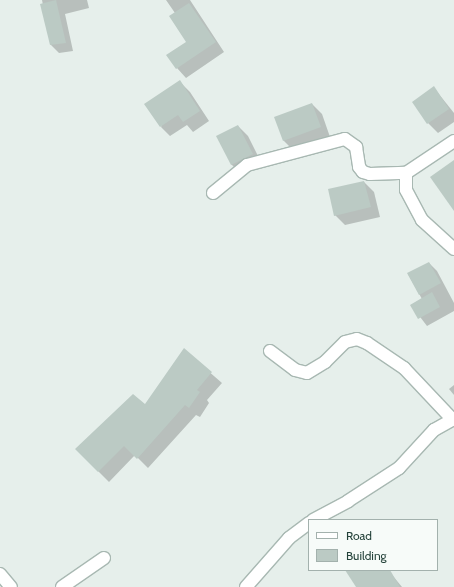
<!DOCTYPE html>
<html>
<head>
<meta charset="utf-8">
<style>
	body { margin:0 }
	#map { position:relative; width:454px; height:587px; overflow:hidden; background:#e6efeb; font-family:Cabin,sans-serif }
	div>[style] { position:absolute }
	.shadow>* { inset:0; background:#0003 }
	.building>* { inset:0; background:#bbcac4 }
	.roads { filter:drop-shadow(1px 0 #a8b8b2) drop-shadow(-1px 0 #a8b8b2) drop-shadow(0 1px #a8b8b2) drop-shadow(0 -1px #a8b8b2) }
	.minor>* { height:12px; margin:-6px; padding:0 6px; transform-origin:6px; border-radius:6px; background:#fff }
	span { translate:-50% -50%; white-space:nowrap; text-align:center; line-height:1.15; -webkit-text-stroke:3px #f7fbf9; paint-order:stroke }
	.legend { position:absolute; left:308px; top:519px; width:130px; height:52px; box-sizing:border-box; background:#f7fbf9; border:1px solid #a3b1ad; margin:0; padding:5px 7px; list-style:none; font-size:12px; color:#24423a }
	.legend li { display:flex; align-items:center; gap:8px; height:20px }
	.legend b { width:20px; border:1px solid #a3b1ad }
</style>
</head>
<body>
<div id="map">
	<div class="shadow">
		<div style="clip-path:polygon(42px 0,87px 0,89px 8px,65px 14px,73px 51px,59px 53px,51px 45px)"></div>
		<div style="clip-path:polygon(166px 0,190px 0,224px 52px,186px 78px,177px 68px,187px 42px,175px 13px)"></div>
		<div style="clip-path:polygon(180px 82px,190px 92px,209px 121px,193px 132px,187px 125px,170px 136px,161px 127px)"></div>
		<div style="clip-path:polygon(434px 88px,454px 113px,454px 122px,438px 133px,428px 123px)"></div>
		<div style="clip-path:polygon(312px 104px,322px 114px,330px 137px,294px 151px,284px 141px,276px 118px)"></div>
		<div style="clip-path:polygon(238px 126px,248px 136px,262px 164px,241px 174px,231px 164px)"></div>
		<div style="clip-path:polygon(364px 182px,374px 192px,380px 217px,345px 225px,335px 215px)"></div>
		<div style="clip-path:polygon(429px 263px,437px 271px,454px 303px,454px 311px,427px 326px,411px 305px,422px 299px,408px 274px)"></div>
		<div style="clip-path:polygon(184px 350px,222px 383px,207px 400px,209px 403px,200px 417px,196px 415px,148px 468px,135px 455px,109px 482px,76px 449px,145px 406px)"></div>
		<div style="clip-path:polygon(454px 385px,454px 395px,449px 389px)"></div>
		<div style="clip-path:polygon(347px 570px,388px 570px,402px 587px,370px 587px)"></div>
	</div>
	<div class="building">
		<div style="clip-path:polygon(56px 0,66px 43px,50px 45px,40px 4px)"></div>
		<div style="clip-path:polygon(189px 3px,216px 42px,176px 69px,166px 55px,186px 42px,169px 16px)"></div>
		<div style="clip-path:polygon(180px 80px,200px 111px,183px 122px,178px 115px,160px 127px,144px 104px)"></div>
		<div style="clip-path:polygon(434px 86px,449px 109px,427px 124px,412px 102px)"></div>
		<div style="clip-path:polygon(312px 103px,321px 127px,283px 141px,274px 117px)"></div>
		<div style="clip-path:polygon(238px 125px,253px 154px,231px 165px,216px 136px)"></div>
		<div style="clip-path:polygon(454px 160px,454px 211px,430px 177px)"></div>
		<div style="clip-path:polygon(364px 181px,371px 207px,334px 216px,328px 189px)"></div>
		<div style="clip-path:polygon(429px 262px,441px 283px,419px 295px,407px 273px)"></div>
		<div style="clip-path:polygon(432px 292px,440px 307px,418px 319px,410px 305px)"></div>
		<div style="clip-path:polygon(184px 348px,212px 372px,197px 390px,200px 392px,189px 408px,185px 405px,137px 459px,124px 446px,98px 472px,75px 449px,133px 394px,145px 404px)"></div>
		<div style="clip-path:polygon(345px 570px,390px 570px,400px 587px,356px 587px)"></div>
	</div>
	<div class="roads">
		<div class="minor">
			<div style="left:454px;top:141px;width:58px;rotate:146.3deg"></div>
			<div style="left:406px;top:173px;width:17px;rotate:90deg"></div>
			<div style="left:406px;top:190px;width:34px;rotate:62deg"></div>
			<div style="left:422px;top:220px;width:43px;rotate:42.2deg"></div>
			<div style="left:213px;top:193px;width:44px;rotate:-39.5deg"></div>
			<div style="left:247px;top:165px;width:101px;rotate:-14.9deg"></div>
			<div style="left:345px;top:139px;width:14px;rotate:36deg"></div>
			<div style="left:356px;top:147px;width:20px;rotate:81deg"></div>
			<div style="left:359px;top:167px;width:6px;rotate:51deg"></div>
			<div style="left:363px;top:172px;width:7px;rotate:16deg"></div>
			<div style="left:370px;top:174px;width:36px;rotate:-2deg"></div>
			<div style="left:270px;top:351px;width:31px;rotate:37deg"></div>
			<div style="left:295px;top:370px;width:12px;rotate:14deg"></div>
			<div style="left:307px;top:373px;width:21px;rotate:-31deg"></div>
			<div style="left:325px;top:362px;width:28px;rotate:-45deg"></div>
			<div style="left:345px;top:342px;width:12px;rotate:-14deg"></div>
			<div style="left:357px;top:339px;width:11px;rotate:22deg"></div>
			<div style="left:367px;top:343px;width:45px;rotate:34deg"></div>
			<div style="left:404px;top:368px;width:71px;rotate:46.7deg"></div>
			<div style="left:313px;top:520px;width:40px;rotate:-28deg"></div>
			<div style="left:348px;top:501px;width:61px;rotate:-32.9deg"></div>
			<div style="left:399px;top:468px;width:52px;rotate:-47.4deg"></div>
			<div style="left:434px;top:430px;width:23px;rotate:-29deg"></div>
			<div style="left:0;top:574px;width:17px;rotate:50deg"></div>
			<div style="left:62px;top:587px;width:51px;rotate:-34.6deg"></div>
			<div style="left:246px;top:587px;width:65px;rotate:-48.7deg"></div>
			<div style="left:289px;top:538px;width:25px;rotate:-37deg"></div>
		</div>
	</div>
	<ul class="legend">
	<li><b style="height:5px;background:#fff"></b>Road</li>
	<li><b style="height:11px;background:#bbcac4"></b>Building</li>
	</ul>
</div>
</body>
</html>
